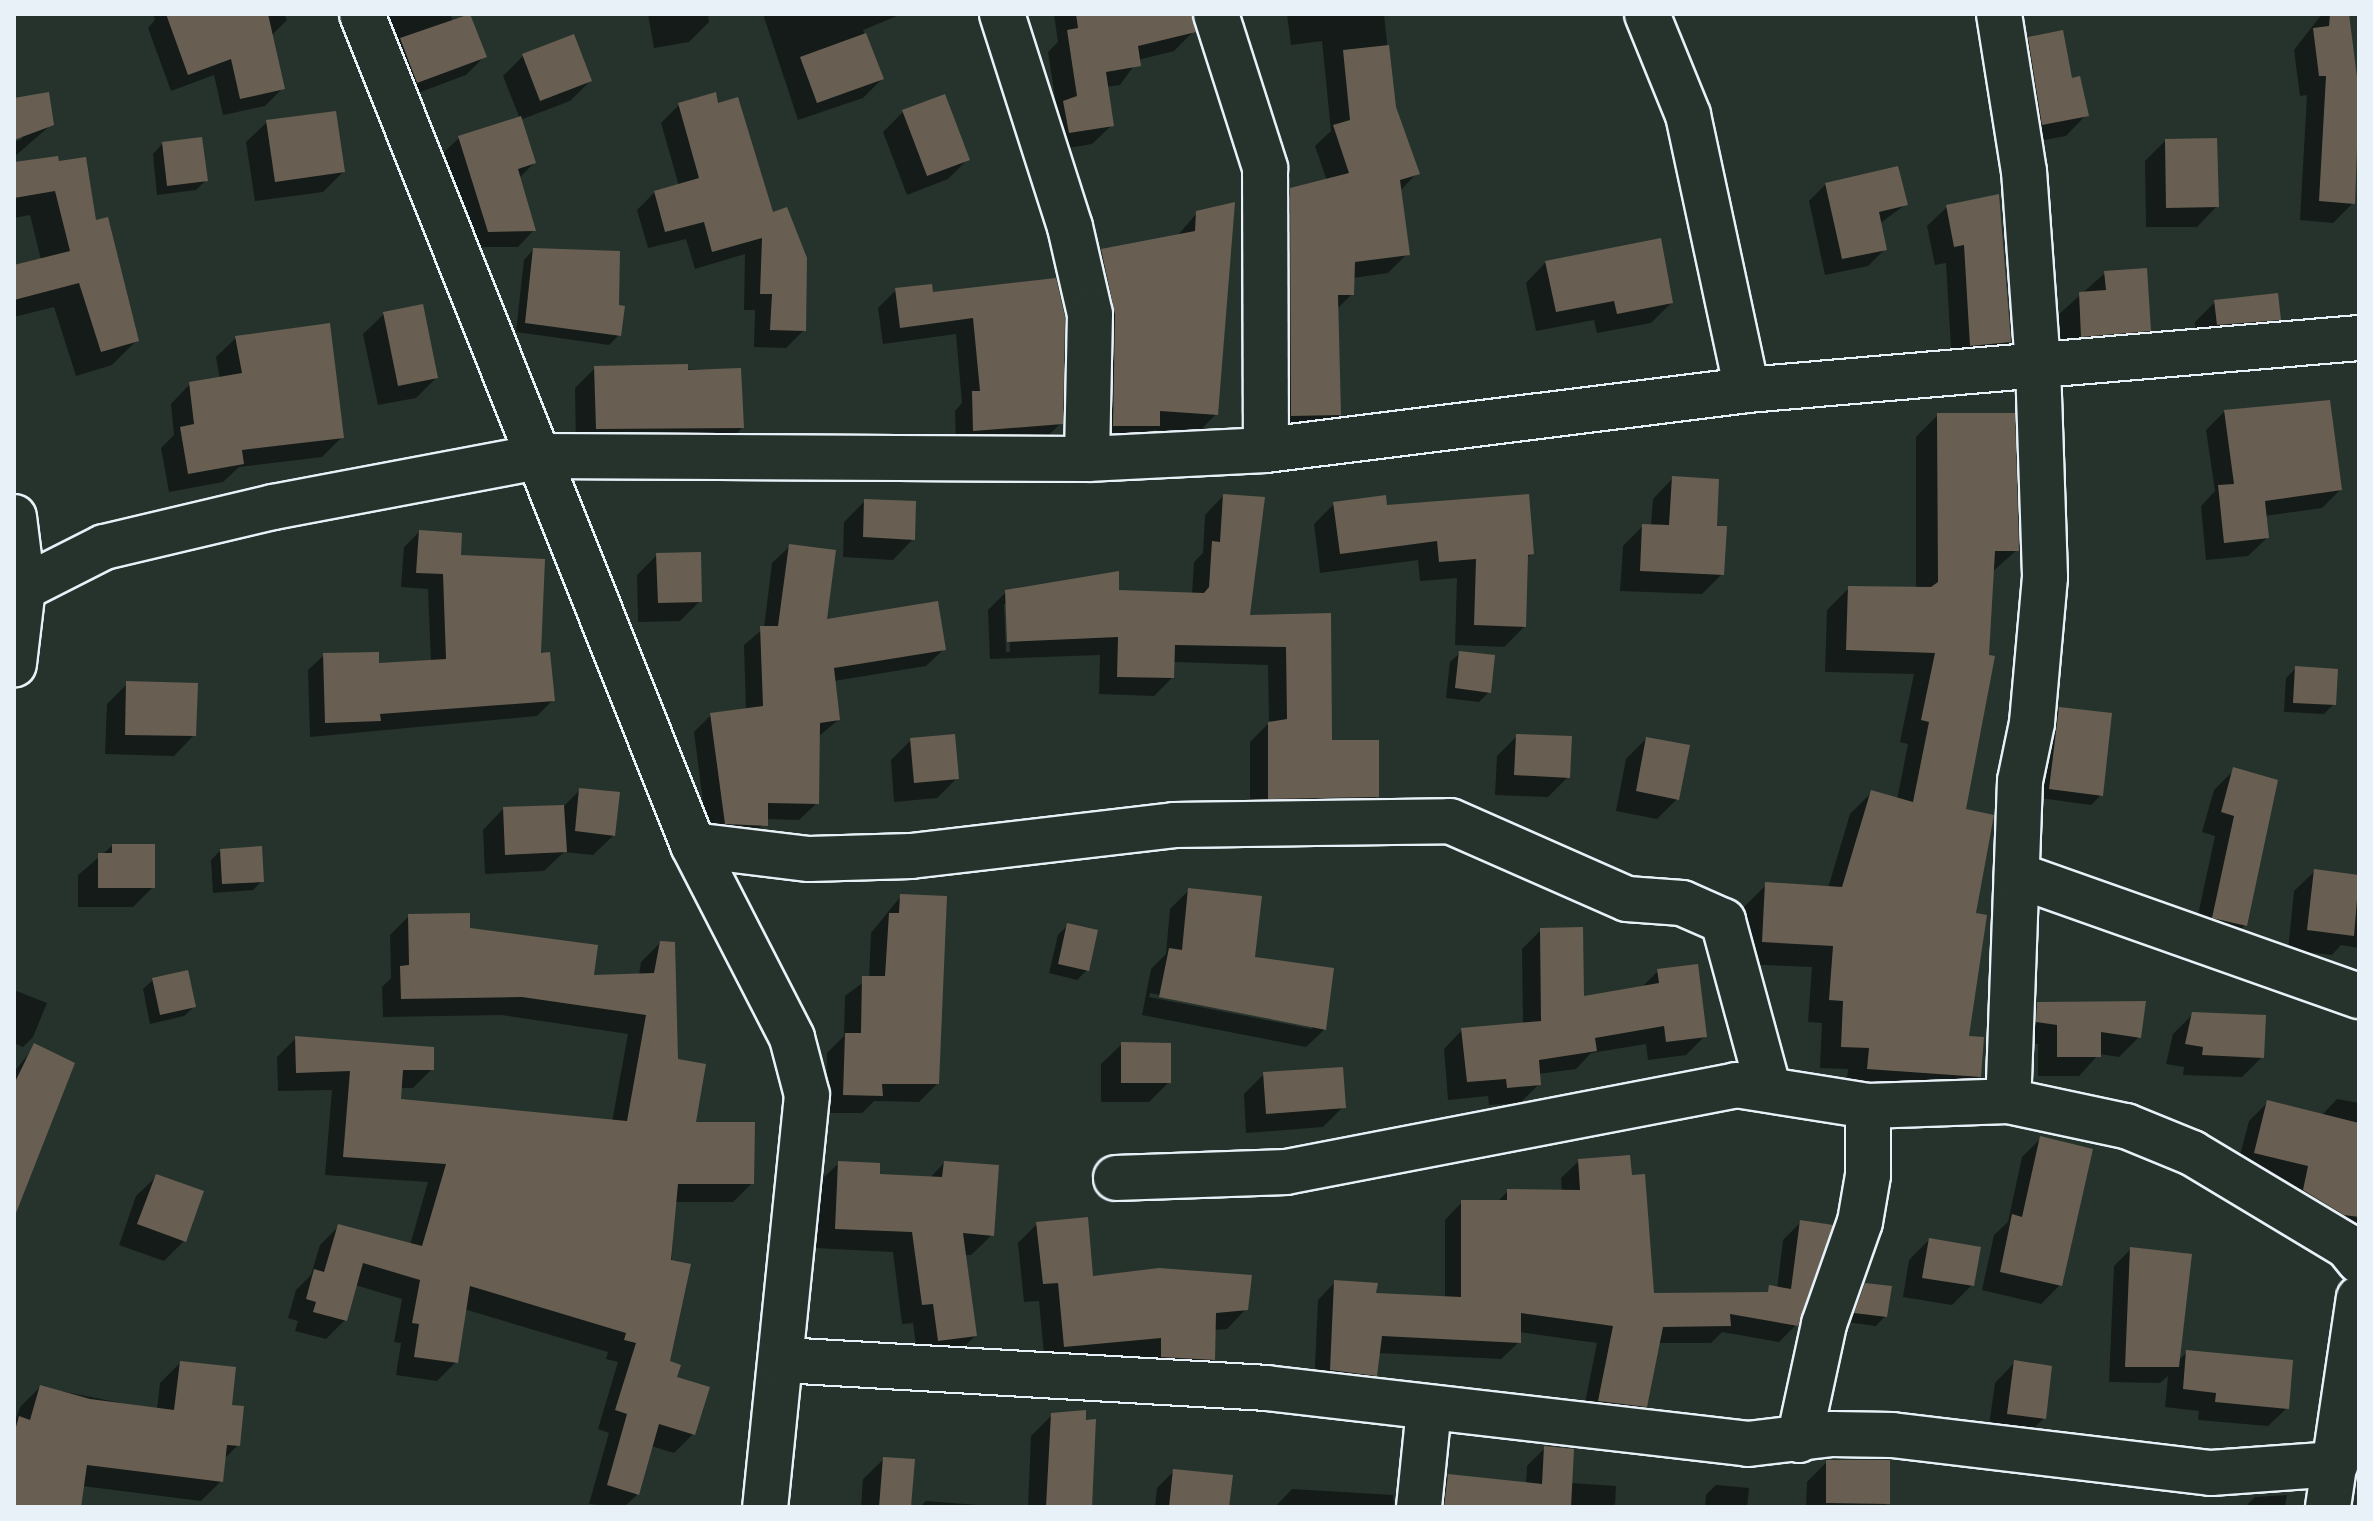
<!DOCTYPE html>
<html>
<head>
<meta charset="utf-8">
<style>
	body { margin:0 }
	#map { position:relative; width:2373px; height:1521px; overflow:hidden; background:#26332d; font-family:"Patrick Hand",sans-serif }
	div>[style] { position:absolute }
	.shadow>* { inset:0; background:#0007 }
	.building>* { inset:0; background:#685f52 }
	.roads { filter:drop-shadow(2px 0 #e8f1f8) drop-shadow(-2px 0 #e8f1f8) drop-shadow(0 2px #e8f1f8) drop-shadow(0 -2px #e8f1f8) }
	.street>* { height:44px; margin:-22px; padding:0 22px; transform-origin:22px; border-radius:22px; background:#26332d }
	span { translate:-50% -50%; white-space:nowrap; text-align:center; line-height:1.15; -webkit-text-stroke:7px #26332d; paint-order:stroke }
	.frame { position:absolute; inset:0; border:16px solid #e8f1f8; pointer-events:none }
</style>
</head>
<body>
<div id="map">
	<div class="shadow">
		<div style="clip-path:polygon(153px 14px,284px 14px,287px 20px,271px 36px,283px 88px,265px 106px,223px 115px,214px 75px,171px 91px,148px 28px,155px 20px)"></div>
		<div style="clip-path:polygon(375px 14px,451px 14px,452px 21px,468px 15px,484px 57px,466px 75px,399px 100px)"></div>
		<div style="clip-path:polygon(648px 14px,708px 14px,709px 22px,689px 42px,654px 48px)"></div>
		<div style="clip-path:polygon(763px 14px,902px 14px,863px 30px,882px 79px,863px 98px,798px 120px)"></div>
		<div style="clip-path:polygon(1054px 14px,1190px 14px,1193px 32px,1174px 51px,1138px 60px,1120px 85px,1106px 87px,1112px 125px,1092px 144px,1050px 151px,1045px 122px,1057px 110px,1048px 52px,1058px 42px)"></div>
		<div style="clip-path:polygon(1287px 14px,1384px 14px,1394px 108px,1417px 173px,1400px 191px,1407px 254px,1388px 273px,1353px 278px,1352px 294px,1336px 310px,1339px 415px,1319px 434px,1273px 434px,1272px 209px,1291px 189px,1327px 181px,1315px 146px,1331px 131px,1322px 41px,1291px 45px)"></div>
		<div style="clip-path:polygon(2322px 14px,2347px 14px,2359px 106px,2353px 203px,2333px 223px,2300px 220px,2307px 95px,2300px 96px,2294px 50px)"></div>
		<div style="clip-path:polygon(2029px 38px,2070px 80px,2086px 115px,2066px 136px,2022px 144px,2009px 59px)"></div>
		<div style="clip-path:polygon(523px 56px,590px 81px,570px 101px,520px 120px,534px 163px,519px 178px,534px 230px,518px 247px,472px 247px,442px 154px,459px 138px,520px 119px,503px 76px)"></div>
		<div style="clip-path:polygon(714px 95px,804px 330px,786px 348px,754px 347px,755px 310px,744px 310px,745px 254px,695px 269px,686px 239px,648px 248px,637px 210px,655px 192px,679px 186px,661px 123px,679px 105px)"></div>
		<div style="clip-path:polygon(944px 96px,968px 159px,948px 179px,907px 195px,883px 132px,903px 112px)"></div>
		<div style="clip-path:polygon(14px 100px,52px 124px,14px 157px,14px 142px,22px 139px,22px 135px,14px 138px)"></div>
		<div style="clip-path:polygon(267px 122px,343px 172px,323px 192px,255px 201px,246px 142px)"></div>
		<div style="clip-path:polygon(2165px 141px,2217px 206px,2197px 227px,2146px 227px,2145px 161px)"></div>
		<div style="clip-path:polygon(162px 144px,206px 180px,196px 190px,157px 195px,153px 154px)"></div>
		<div style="clip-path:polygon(57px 158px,94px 223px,137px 340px,112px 365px,76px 376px,54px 307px,14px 317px,14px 267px,41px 260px,30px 215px,14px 218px,14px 164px)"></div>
		<div style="clip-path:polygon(1826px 184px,1905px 205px,1879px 224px,1885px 249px,1868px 266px,1825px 275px,1809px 201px)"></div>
		<div style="clip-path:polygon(1947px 207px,2009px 342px,1990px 361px,1952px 364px,1946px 263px,1935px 265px,1927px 226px)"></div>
		<div style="clip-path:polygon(1197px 213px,1216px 414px,1197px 434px,1154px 430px,1139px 445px,1094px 445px,1082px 270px,1102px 251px,1177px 236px)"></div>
		<div style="clip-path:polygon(533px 250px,619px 335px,609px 345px,516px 332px,524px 260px)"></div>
		<div style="clip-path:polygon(1546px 262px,1671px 303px,1651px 323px,1597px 333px,1594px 320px,1536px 331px,1526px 283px)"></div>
		<div style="clip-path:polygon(2105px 273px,2149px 330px,2128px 350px,2061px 356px,2059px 314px)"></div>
		<div style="clip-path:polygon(1054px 280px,1061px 423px,1043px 441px,956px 448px,955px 411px,962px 403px,956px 334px,883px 344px,878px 308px,896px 290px,931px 294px)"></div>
		<div style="clip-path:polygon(2215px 302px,2278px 319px,2258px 339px,2197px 344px,2195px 322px)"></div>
		<div style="clip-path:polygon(384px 314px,436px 378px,416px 398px,378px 405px,363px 334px)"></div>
		<div style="clip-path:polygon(236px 338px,342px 437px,322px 457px,239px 467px,223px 482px,169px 492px,161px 448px,174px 435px,171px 404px,190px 384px,220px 379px,216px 357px)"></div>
		<div style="clip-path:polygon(595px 368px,739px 370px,742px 428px,722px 448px,576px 448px,575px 388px)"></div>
		<div style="clip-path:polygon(2224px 412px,2340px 490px,2322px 508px,2264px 516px,2267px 538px,2248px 556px,2206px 560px,2201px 506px,2215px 491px,2206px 430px)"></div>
		<div style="clip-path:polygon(1938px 415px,2017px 550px,1992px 572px,1963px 811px,1974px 915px,1966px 1038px,1979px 1076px,1957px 1098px,1846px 1090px,1848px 1069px,1820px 1068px,1822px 1023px,1808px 1022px,1812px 967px,1741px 964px,1744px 907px,1766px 885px,1828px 888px,1850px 814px,1872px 792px,1897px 800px,1908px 744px,1900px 742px,1914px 674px,1825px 672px,1827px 610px,1849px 588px,1916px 588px,1916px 437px)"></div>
		<div style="clip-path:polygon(1673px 478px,1714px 528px,1722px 574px,1702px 594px,1620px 591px,1623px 546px,1643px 526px,1651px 526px,1653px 499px)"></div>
		<div style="clip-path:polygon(evenodd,1223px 496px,1248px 617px,1329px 615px,1330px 742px,1377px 796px,1359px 815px,1250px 816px,1250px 742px,1269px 723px,1268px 665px,1173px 662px,1172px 678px,1154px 696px,1099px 694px,1100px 655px,990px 659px,988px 610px,1006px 592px,1192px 595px,1194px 562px,1203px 553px,1205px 515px,1223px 496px,1004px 604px,1008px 604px,1010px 652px,1006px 652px,1004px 604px)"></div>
		<div style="clip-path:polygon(865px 501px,913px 539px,893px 560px,843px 557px,844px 522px)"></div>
		<div style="clip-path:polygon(1334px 504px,1385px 507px,1531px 554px,1526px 559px,1524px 627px,1504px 647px,1455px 645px,1457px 578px,1420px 581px,1418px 560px,1320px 573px,1314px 524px)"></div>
		<div style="clip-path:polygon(419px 532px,459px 556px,538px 655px,553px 700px,537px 716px,310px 737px,308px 670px,324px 655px,377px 665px,431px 662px,428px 589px,401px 587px,404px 547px)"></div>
		<div style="clip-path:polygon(790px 546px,825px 621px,944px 649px,926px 666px,834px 681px,838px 720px,818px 737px,817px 803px,799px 820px,766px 819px,749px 842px,708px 840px,694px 732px,711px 715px,746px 710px,744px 645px,764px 628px,772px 563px)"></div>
		<div style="clip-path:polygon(657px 555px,700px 601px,680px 621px,638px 622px,637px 575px)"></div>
		<div style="clip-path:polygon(1460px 653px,1489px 692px,1479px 702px,1446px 698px,1450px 662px)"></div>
		<div style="clip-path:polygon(2296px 668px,2334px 704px,2324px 714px,2284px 712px,2286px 678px)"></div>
		<div style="clip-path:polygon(127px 684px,194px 735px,174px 756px,105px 754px,107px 704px)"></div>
		<div style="clip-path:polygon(2059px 709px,2101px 795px,2091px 805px,2040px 798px,2050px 719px)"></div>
		<div style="clip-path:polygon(1517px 736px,1568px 777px,1548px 797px,1495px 795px,1497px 756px)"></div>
		<div style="clip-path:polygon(1646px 739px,1677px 799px,1657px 819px,1616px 811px,1626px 759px)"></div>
		<div style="clip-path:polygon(911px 740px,957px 778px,937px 798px,894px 802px,891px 760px)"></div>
		<div style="clip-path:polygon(2234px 770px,2245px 925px,2225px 945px,2193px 938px,2215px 836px,2202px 832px,2214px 790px)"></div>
		<div style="clip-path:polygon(580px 790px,614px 835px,593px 855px,564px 852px,544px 871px,485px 874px,483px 830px,503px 809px,563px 807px)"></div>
		<div style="clip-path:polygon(112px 846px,153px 887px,133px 907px,78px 907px,78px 875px)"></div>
		<div style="clip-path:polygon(221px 850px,262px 881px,253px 890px,213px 893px,211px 860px)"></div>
		<div style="clip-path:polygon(2315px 871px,2359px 879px,2359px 948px,2341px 945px,2332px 955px,2288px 950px,2294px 891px)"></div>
		<div style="clip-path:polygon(evenodd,1189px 890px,1325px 1029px,1306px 1047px,1142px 1015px,1151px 969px,1166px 954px,1170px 909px,1189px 890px,1150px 993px,1312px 1025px,1312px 1029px,1149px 997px,1150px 993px)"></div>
		<div style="clip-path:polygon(901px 896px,937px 1084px,919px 1102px,874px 1101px,862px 1113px,826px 1113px,827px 1053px,844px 1036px,845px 996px,869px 978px,871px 933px)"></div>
		<div style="clip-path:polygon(409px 916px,468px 930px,592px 977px,639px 975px,641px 962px,660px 943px,676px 1061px,694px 1124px,752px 1183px,733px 1202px,674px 1202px,668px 1363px,693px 1434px,674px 1453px,651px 1446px,638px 1494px,624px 1507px,589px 1504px,609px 1433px,598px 1429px,618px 1362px,606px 1359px,608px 1352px,464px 1309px,456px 1362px,437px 1381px,396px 1375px,401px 1343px,394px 1342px,402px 1299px,355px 1285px,345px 1320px,326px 1339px,295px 1331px,298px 1321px,288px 1318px,296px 1290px,311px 1275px,320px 1245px,339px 1226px,410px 1245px,428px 1182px,325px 1175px,332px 1090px,278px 1091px,277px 1057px,296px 1038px,432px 1069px,413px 1088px,399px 1088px,398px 1101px,612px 1122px,628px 1034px,502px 1015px,383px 1017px,382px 987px,391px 978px,390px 935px)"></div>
		<div style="clip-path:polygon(1068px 925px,1087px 970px,1077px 980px,1049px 973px,1058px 935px)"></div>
		<div style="clip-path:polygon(1541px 930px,1582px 998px,1641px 988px,1658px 971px,1705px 1036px,1686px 1055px,1648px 1060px,1646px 1044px,1591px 1053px,1576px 1069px,1538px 1074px,1539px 1084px,1520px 1103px,1489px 1105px,1488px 1096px,1448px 1100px,1444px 1049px,1462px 1030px,1523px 1025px,1522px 949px)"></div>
		<div style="clip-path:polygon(153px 980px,194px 1007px,184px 1016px,150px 1024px,143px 989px)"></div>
		<div style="clip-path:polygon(14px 990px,47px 1003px,33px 1037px,23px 1047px,14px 1043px)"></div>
		<div style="clip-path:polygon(2038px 1004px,2139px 1037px,2119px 1057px,2099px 1054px,2079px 1076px,2038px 1076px,2038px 1044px,2017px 1041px,2017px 1024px)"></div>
		<div style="clip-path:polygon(2193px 1014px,2262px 1057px,2242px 1077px,2183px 1075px,2184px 1067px,2166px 1064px,2173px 1034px)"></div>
		<div style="clip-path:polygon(1122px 1044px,1169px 1082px,1149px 1102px,1101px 1102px,1101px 1064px)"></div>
		<div style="clip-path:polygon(35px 1046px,29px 1175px,14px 1190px,14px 1072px)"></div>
		<div style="clip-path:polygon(1264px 1074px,1343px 1107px,1323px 1127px,1246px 1133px,1244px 1094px)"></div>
		<div style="clip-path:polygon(2337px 1099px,2359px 1103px,2359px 1238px,2285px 1209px,2291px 1185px,2236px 1171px,2249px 1121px,2268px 1102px,2321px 1116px)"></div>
		<div style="clip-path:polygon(2041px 1138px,2060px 1285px,2041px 1304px,1982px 1290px,1994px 1235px,2008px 1222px,2022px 1157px)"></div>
		<div style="clip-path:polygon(1579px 1161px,1652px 1295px,1764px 1294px,1777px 1289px,1783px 1240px,1801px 1222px,1796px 1325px,1779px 1342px,1722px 1332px,1711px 1343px,1658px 1343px,1645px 1406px,1628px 1423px,1582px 1418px,1597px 1343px,1519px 1332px,1519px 1342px,1501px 1359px,1378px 1353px,1375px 1375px,1358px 1392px,1314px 1387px,1318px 1300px,1335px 1282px,1374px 1295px,1445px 1298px,1445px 1220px,1462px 1202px,1497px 1202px,1508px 1191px,1562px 1192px,1561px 1178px)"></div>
		<div style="clip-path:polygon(839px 1163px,878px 1176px,929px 1179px,944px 1163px,992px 1235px,971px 1255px,964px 1255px,975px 1336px,955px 1356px,918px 1360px,913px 1323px,902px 1324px,893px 1252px,816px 1248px,818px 1183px)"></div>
		<div style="clip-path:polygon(157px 1176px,184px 1241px,164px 1261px,119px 1245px,136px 1196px)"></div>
		<div style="clip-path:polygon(1037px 1224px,1092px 1278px,1246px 1309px,1227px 1329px,1213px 1330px,1213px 1359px,1194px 1378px,1143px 1375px,1143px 1356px,1045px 1365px,1039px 1301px,1024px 1302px,1018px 1243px)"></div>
		<div style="clip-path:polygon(1929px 1240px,1972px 1285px,1952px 1305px,1903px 1297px,1909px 1260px)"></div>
		<div style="clip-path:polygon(2131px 1249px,2178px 1361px,2187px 1352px,2287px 1408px,2268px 1426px,2198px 1420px,2199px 1411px,2165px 1407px,2168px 1376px,2160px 1383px,2109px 1382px,2114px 1266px)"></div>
		<div style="clip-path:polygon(1866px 1285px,1885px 1316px,1876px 1326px,1846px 1322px,1856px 1295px)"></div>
		<div style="clip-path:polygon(2015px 1362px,2044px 1418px,2024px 1438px,1988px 1433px,1995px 1383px)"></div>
		<div style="clip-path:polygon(180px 1363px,230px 1407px,238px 1445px,223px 1460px,221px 1481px,201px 1501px,82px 1486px,79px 1507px,14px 1507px,14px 1424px,20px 1407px,40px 1387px,157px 1410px,160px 1383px)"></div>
		<div style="clip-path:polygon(1052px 1415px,1090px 1507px,1028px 1507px,1031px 1436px)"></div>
		<div style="clip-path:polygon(1545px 1448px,1571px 1483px,1616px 1486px,1615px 1507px,1428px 1507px,1430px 1494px,1448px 1476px,1526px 1484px,1527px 1466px)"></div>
		<div style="clip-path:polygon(884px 1459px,909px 1507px,861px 1507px,863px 1479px)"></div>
		<div style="clip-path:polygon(1827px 1462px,1888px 1503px,1884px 1507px,1806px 1507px,1807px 1482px)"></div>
		<div style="clip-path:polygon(1174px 1471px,1227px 1507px,1155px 1507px,1157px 1488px)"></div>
		<div style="clip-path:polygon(1716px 1485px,1749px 1488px,1747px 1507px,1705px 1507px,1706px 1495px)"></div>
		<div style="clip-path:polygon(1292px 1489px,1393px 1495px,1394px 1507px,1275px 1507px)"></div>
		<div style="clip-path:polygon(2287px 1495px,2285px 1507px,2245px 1507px,2255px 1497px)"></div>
		<div style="clip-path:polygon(926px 1501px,1005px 1507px,920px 1507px)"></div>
	</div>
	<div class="building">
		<div style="clip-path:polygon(166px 14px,268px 14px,285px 89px,240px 99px,231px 59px,188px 75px)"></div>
		<div style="clip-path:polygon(470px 14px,487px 57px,417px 83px,400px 38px)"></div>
		<div style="clip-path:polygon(1076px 14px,1192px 14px,1196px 32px,1138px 46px,1141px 66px,1106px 72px,1114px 126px,1069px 133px,1063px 101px,1077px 96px,1067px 30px,1078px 28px)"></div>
		<div style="clip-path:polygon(2330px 14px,2349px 14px,2359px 93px,2355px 204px,2319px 201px,2326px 76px,2319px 76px,2313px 28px,2329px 26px)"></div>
		<div style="clip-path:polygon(2063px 30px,2072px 78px,2080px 76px,2089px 116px,2042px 125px,2028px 37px)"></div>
		<div style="clip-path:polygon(866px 33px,884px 79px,817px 103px,800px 57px)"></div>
		<div style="clip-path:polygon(574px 34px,592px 81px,540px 101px,522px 54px)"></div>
		<div style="clip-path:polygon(1389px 45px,1396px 107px,1420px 174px,1400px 180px,1410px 255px,1355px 262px,1354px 295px,1338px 295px,1341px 415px,1291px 416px,1290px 188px,1349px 173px,1333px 125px,1350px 120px,1343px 50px)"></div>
		<div style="clip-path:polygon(49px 92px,54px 125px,14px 140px,14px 98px)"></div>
		<div style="clip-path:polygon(716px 92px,718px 103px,738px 97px,773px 212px,787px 207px,807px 258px,806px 331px,770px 330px,772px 294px,760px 294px,762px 238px,712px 252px,704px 222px,665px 232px,654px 191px,699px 178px,678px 103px)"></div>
		<div style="clip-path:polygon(945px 94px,970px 160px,927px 176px,902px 110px)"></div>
		<div style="clip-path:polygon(336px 111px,345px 172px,275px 182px,266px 120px)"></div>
		<div style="clip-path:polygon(521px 116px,536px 163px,518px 169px,536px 231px,488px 232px,458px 136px)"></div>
		<div style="clip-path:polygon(202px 137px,208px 181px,167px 186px,162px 142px)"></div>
		<div style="clip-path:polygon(2217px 138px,2219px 207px,2166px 208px,2165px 139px)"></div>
		<div style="clip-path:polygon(58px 156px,59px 161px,86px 157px,96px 220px,108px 217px,139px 341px,101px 352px,79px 283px,14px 300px,14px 265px,70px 251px,55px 191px,14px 198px,14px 162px)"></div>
		<div style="clip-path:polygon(1898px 166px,1908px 205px,1879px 212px,1887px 250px,1842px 259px,1825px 183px)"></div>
		<div style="clip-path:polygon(1999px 194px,2011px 342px,1970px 346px,1964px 245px,1954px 247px,1946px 205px)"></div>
		<div style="clip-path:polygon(1235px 202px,1218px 415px,1160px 411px,1160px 426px,1113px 426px,1115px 314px,1101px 249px,1195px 231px,1196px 211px)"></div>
		<div style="clip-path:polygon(1661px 238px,1673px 303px,1617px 314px,1614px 301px,1556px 312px,1545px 261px)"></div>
		<div style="clip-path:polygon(533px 248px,620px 251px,619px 305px,625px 306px,621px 336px,525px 323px)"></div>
		<div style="clip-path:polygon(2147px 268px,2151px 331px,2081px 337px,2079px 292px,2106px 290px,2104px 271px)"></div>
		<div style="clip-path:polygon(1056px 278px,1065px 317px,1063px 424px,973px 431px,972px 391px,980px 391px,973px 318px,900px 328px,895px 288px,932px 284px,933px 292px)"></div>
		<div style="clip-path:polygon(2278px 293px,2281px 320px,2217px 325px,2214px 300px)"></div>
		<div style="clip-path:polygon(423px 304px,438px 378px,398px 386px,383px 312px)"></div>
		<div style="clip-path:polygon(330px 323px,344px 438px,242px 450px,244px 464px,188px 474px,180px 427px,194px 424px,189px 382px,242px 373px,235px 336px)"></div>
		<div style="clip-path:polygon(688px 364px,688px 370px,741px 368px,744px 428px,596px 429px,594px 366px)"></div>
		<div style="clip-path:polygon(2330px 400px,2342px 490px,2265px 501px,2269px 538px,2224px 543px,2218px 485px,2234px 484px,2224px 410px)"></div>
		<div style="clip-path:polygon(1937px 413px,2015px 413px,2019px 551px,1995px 551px,1989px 655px,1995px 656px,1966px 809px,1994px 815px,1976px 913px,1987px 915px,1969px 1036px,1984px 1037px,1981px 1077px,1867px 1069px,1869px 1048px,1841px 1047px,1843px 1001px,1829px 1000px,1833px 946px,1762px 942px,1765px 882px,1842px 887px,1871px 790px,1913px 802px,1929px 722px,1921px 720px,1935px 653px,1846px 650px,1848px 586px,1931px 587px,1938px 582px)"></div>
		<div style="clip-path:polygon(1672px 476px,1719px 479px,1717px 526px,1727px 526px,1724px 575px,1640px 571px,1642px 524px,1669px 525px)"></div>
		<div style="clip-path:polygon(1223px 494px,1265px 497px,1250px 615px,1331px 613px,1332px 740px,1379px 740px,1379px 797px,1268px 799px,1268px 722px,1287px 719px,1286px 647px,1175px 645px,1174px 678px,1117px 677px,1118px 637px,1007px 642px,1005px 590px,1119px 571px,1119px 590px,1204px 593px,1209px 587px,1212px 541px,1220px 542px)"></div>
		<div style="clip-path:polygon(1529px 494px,1534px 554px,1528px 555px,1526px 627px,1474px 625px,1476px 559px,1439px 562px,1437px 541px,1340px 554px,1333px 502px,1386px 495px,1387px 505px)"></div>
		<div style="clip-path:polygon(864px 499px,916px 501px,915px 540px,863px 537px)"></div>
		<div style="clip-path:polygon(419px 530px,462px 533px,461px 555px,545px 559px,541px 653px,550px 652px,555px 701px,380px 714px,381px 721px,325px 723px,323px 653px,379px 652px,379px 663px,446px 659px,443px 574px,416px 573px)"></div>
		<div style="clip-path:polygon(789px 544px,836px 550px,827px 619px,938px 601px,946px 650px,834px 668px,840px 720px,820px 723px,819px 804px,768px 803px,768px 826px,725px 824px,710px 713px,763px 706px,760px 626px,778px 626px)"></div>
		<div style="clip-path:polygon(701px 552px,702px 602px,658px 603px,656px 553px)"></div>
		<div style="clip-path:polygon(1459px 651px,1495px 655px,1491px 693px,1455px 688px)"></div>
		<div style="clip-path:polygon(2295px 666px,2338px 669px,2336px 705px,2293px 703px)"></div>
		<div style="clip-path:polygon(126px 681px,198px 683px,196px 736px,125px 735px)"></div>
		<div style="clip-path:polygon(2059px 707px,2112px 713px,2103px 796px,2049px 789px)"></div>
		<div style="clip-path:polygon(955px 734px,959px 779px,914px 783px,910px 738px)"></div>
		<div style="clip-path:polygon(1516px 734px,1572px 736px,1570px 778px,1514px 775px)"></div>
		<div style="clip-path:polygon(1646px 737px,1690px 745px,1679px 800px,1636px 791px)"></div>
		<div style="clip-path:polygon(2233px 767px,2278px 780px,2247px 926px,2212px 918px,2234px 816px,2221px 812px)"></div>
		<div style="clip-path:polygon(579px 788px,620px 792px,615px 836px,575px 831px)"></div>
		<div style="clip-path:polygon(564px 805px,567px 852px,505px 855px,503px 807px)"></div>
		<div style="clip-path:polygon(112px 844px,155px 844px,155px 888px,98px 888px,98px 853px,112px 853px)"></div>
		<div style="clip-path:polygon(262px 846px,264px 882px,222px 884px,220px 849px)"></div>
		<div style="clip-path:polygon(2314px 869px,2359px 875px,2354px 936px,2307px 930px)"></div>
		<div style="clip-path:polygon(1188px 888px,1262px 896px,1255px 957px,1334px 968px,1326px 1030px,1159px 997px,1169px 948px,1182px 950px)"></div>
		<div style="clip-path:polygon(900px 894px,947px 896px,939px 1084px,882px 1084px,883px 1096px,843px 1095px,845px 1033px,861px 1033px,862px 976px,885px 976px,889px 913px,899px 913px)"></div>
		<div style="clip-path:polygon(470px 913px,470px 928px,598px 945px,594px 975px,654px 973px,660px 941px,675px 942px,678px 1059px,706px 1064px,696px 1122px,755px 1122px,754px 1184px,678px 1184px,671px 1260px,691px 1264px,670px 1361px,681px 1365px,677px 1377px,710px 1387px,695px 1435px,659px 1424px,639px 1495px,607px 1485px,627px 1414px,615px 1410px,636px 1343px,624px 1340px,626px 1333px,470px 1286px,458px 1363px,414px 1357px,419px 1324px,412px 1323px,420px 1280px,363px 1263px,347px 1321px,313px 1312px,316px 1302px,306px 1299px,314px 1269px,324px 1272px,338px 1224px,422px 1246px,446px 1164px,343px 1157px,350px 1071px,296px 1073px,295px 1036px,434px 1047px,434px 1070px,403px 1070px,401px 1099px,627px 1121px,646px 1015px,522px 997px,401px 999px,400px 966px,409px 965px,408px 914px)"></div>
		<div style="clip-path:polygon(1067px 923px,1098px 930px,1089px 971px,1058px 964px)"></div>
		<div style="clip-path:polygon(1583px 927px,1584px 996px,1659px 983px,1657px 969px,1698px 964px,1707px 1037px,1666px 1042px,1664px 1026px,1595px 1038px,1597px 1051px,1539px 1060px,1541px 1085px,1507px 1088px,1506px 1079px,1467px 1082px,1461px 1028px,1541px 1021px,1540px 928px)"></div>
		<div style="clip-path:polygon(188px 970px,196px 1007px,160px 1015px,152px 978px)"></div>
		<div style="clip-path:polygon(2146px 1001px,2141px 1038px,2101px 1032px,2101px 1057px,2057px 1057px,2057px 1025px,2036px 1022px,2037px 1002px)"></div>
		<div style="clip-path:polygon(2192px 1012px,2266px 1015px,2264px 1058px,2202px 1055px,2203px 1047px,2185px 1044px)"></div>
		<div style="clip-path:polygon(1121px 1042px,1171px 1043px,1171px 1083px,1121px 1083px)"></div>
		<div style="clip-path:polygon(34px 1043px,75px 1063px,16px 1213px,14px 1084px)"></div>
		<div style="clip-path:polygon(1343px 1067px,1346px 1108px,1266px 1114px,1263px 1072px)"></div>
		<div style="clip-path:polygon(2267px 1100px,2359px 1123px,2359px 1217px,2344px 1215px,2303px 1190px,2308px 1166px,2254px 1153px)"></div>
		<div style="clip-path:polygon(2040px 1136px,2093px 1149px,2062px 1286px,2000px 1272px,2012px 1214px,2022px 1217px)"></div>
		<div style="clip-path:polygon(1630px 1155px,1632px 1175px,1645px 1174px,1654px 1293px,1768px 1292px,1769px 1285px,1791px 1289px,1800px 1220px,1833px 1225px,1798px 1326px,1730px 1314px,1731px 1326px,1663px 1327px,1647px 1407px,1598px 1401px,1613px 1326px,1521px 1313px,1521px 1343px,1382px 1336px,1377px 1376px,1330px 1370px,1334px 1280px,1378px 1283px,1376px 1293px,1461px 1297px,1461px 1200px,1507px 1200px,1507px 1189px,1580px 1190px,1578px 1159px)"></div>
		<div style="clip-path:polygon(838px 1161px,880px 1163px,880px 1174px,942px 1177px,944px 1161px,999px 1165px,994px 1236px,963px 1233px,977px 1336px,938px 1341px,933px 1304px,922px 1305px,912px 1232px,835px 1229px)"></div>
		<div style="clip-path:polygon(156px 1174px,204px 1191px,186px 1242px,137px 1224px)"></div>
		<div style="clip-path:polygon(1088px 1217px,1093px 1276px,1159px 1268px,1252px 1275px,1248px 1310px,1216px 1313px,1215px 1360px,1161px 1357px,1161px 1338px,1064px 1347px,1058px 1283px,1043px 1284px,1036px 1222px)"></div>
		<div style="clip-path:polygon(1929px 1238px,1981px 1247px,1974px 1286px,1922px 1278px)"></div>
		<div style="clip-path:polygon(2130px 1247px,2192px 1254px,2179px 1367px,2125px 1367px)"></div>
		<div style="clip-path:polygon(1865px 1283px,1892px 1286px,1887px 1317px,1854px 1313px)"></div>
		<div style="clip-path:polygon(2186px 1350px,2293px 1360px,2289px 1409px,2215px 1402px,2216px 1393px,2183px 1389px)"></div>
		<div style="clip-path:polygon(2014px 1360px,2052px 1366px,2046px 1419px,2007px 1414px)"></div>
		<div style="clip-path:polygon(180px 1361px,236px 1367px,232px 1405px,244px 1406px,240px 1446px,227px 1445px,223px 1482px,87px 1465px,81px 1507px,14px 1507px,14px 1434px,19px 1416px,30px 1420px,40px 1385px,90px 1399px,174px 1410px)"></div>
		<div style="clip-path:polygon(1086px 1410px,1086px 1420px,1096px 1419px,1092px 1507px,1046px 1507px,1051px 1413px)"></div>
		<div style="clip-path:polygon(1544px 1446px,1574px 1449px,1571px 1507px,1444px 1507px,1448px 1474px,1542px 1484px)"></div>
		<div style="clip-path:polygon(883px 1457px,915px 1459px,911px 1507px,879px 1507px)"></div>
		<div style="clip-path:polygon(1826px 1460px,1890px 1460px,1890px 1504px,1826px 1503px)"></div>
		<div style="clip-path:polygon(1173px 1469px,1233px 1475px,1229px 1507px,1169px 1507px)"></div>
	</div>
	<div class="roads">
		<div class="street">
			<div style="left:362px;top:14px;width:894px;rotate:68.28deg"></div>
			<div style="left:693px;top:845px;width:217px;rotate:62.8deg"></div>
			<div style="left:792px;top:1038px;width:59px;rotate:75.3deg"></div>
			<div style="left:807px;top:1095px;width:414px;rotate:95.8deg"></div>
			<div style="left:1002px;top:14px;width:224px;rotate:72.3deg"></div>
			<div style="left:1070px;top:227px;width:89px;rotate:77.1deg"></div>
			<div style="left:1090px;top:314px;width:145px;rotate:91.2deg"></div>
			<div style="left:1216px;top:14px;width:162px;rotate:72.3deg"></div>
			<div style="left:1265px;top:168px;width:282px;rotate:89.8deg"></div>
			<div style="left:1647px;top:14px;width:109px;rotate:67.9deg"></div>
			<div style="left:1688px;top:115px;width:281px;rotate:77.9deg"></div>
			<div style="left:1999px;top:14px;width:159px;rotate:81deg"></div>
			<div style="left:2024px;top:171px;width:195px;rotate:85.9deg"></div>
			<div style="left:2038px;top:365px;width:212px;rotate:88.1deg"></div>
			<div style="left:2045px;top:577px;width:147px;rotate:95.1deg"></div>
			<div style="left:2032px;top:723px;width:59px;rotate:101.7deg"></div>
			<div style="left:2020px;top:781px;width:320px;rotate:92.1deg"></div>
			<div style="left:14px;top:517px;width:72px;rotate:82.8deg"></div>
			<div style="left:23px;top:588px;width:77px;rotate:96.8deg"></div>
			<div style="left:23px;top:588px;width:91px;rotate:-26.8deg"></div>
			<div style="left:104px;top:547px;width:174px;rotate:-13.3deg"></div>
			<div style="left:273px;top:507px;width:274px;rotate:-10.7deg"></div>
			<div style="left:542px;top:456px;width:545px;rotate:0.32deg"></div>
			<div style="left:1087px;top:459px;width:179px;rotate:-2.9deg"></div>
			<div style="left:1266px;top:450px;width:485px;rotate:-7.1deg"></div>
			<div style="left:1747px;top:390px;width:614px;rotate:-4.86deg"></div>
			<div style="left:693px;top:845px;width:117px;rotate:6.9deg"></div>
			<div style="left:809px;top:859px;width:102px;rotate:-1.7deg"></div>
			<div style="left:911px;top:856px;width:265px;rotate:-6.7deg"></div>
			<div style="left:1174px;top:825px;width:276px;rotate:-0.8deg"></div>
			<div style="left:1450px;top:821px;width:193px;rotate:23.8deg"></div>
			<div style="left:1627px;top:899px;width:55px;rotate:4.2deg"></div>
			<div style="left:1682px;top:903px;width:45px;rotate:23.7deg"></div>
			<div style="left:1723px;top:921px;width:172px;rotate:74.8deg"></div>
			<div style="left:2017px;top:875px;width:363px;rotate:19.5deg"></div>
			<div style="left:1116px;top:1178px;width:170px;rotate:-2deg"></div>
			<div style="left:1286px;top:1172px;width:458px;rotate:-10.9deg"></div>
			<div style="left:1736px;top:1085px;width:134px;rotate:9deg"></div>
			<div style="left:1868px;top:1106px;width:140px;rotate:-2deg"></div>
			<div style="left:2008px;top:1101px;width:121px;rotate:12deg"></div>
			<div style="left:2126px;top:1126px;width:71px;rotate:22.2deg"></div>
			<div style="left:2192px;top:1153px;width:181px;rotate:31deg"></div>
			<div style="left:2347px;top:1246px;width:19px;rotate:51deg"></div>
			<div style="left:782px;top:1360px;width:485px;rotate:3.3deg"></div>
			<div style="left:1266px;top:1388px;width:485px;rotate:6.6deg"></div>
			<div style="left:1748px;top:1444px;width:85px;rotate:-6.8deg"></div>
			<div style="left:1832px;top:1434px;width:60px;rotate:1deg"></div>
			<div style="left:1892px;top:1435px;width:321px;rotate:6.8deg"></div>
			<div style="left:2211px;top:1473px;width:125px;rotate:-4.1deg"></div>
			<div style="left:1799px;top:1440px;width:119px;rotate:-77.8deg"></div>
			<div style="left:1824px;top:1324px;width:108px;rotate:-70.6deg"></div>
			<div style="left:1860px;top:1222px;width:48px;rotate:-80.3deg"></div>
			<div style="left:1868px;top:1175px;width:69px;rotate:-90deg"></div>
			<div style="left:1419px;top:1507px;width:99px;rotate:-84.2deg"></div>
			<div style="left:2328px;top:1507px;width:211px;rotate:-81.6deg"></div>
		</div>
	</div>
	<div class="frame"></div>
</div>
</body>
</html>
